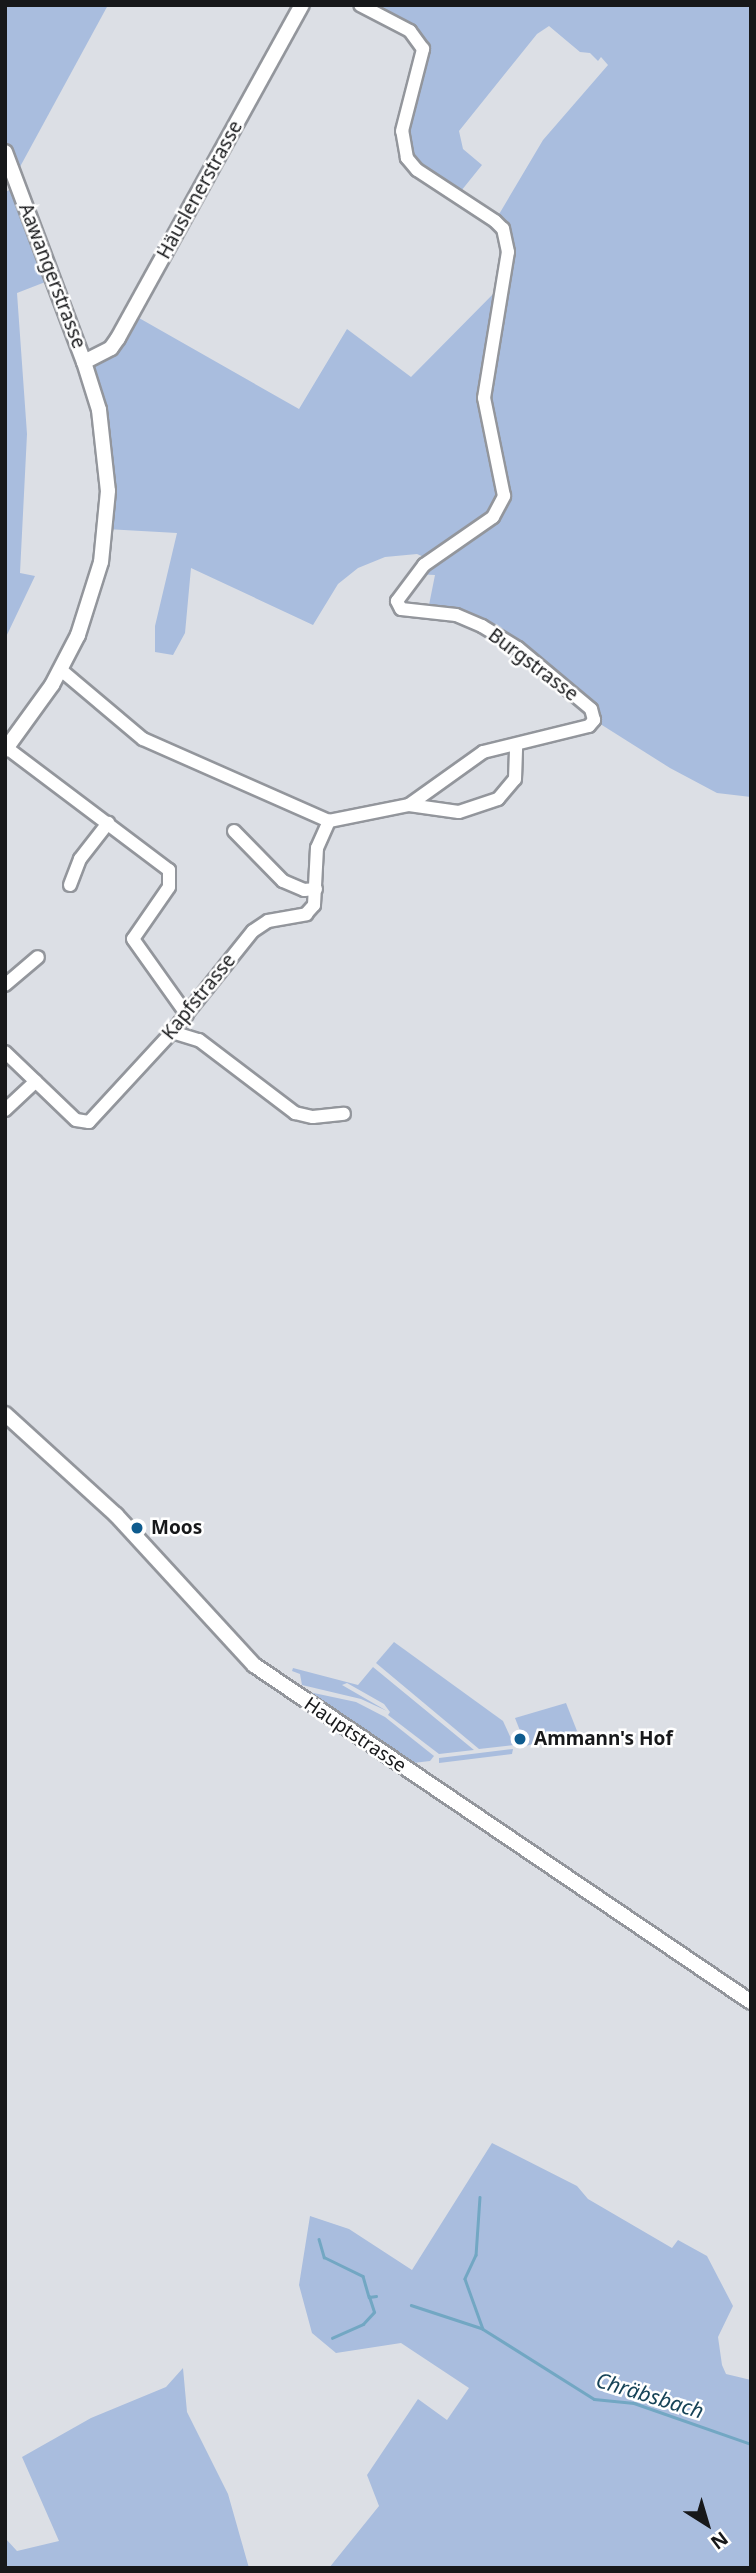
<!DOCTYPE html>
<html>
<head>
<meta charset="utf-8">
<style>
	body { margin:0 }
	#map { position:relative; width:756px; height:2573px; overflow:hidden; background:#dcdfe5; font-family:"Noto Sans",sans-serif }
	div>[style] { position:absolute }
	.green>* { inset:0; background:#a9bdde }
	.stream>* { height:2.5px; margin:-1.25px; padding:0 1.25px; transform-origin:1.25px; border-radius:1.25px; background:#72a7c3 }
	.roads { filter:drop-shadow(2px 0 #93969c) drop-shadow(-2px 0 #93969c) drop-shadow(0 2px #93969c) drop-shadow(0 -2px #93969c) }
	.minor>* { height:12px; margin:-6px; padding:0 6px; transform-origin:6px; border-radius:6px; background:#fff }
	.tertiary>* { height:14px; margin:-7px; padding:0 7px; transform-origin:7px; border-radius:7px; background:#fff }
	.dots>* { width:19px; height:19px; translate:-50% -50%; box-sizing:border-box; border:4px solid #fff; border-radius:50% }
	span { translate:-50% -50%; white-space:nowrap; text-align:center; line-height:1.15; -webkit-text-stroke:5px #fff; paint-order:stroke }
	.street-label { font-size:19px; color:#17181a }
	.poi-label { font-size:19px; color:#17181a; font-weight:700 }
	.left { translate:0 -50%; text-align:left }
	.water-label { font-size:21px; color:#164357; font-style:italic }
	.frame { position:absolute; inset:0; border:7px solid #17181a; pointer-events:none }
	.north { position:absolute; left:672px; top:2489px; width:70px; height:70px; -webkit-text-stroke:5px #fff; paint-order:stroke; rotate:143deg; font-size:19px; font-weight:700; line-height:28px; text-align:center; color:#17181a }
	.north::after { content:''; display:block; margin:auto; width:24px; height:32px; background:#17181a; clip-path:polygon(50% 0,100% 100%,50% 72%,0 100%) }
</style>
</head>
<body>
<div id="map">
	<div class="green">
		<div style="clip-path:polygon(5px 5px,108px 5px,15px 176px,5px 152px)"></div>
		<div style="clip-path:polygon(360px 5px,751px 5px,751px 797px,717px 793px,670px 768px,594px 720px,590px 709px,481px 625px,428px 610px,435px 575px,415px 574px,424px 565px,424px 557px,417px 554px,385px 557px,358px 568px,338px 584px,313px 625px,191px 568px,185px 633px,173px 655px,155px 652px,155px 626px,177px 533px,106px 529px,108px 491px,84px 362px,95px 357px,132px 314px,299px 409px,347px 329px,411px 377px,503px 284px,508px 252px,495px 221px,543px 140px,608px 65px,601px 57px,598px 61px,590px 53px,580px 52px,549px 26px,537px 34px,459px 131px,463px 149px,482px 165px,457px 196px,417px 170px,403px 147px,418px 38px)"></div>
		<div style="clip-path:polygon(18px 186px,53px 279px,17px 293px,27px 434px,20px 573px,35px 576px,5px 639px,5px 192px)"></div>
		<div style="clip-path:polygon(394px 1642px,503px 1721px,514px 1745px,479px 1749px,376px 1663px)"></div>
		<div style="clip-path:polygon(373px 1667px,474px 1750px,439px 1754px,388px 1715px,390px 1712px,384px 1704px,347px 1683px,342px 1685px,387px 1711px,361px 1699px,302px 1685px,300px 1674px,292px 1671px,293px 1668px,358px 1685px)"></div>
		<div style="clip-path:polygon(309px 1692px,356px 1702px,385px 1717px,434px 1756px,430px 1761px,413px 1763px)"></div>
		<div style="clip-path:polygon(566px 1703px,577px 1731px,526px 1746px,515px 1718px)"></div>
		<div style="clip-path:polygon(513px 1749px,512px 1754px,439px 1763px,439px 1758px)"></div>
		<div style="clip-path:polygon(492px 2143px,577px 2186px,588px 2199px,672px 2248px,678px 2240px,707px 2256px,733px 2306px,718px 2337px,722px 2365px,726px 2374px,751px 2380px,751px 2568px,329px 2568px,379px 2506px,367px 2475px,418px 2399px,447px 2420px,469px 2388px,401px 2343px,336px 2353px,312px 2333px,299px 2285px,310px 2216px,349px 2229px,412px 2270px)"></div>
		<div style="clip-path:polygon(183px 2368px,187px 2412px,228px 2494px,249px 2568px,5px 2568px,5px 2538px,17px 2551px,59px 2541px,22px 2457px,91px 2418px,166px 2387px)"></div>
	</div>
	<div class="stream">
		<div style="left:480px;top:2197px;width:58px;rotate:93.9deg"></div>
		<div style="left:476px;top:2255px;width:26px;rotate:115deg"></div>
		<div style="left:465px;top:2279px;width:53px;rotate:70.2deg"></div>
		<div style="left:483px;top:2329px;width:131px;rotate:32.2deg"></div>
		<div style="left:594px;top:2399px;width:40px;rotate:5.7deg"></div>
		<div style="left:634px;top:2403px;width:124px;rotate:19.3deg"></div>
		<div style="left:319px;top:2239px;width:19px;rotate:74deg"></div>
		<div style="left:324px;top:2257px;width:43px;rotate:26deg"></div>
		<div style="left:363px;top:2276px;width:22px;rotate:74deg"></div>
		<div style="left:411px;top:2305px;width:74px;rotate:18.2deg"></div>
		<div style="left:332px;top:2338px;width:34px;rotate:-24deg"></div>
		<div style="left:363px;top:2324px;width:16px;rotate:-47deg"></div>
		<div style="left:374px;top:2312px;width:16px;rotate:-108deg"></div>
		<div style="left:369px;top:2297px;width:7px;rotate:-8deg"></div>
	</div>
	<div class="roads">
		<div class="minor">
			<div style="left:61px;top:670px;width:107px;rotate:40.1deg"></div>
			<div style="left:143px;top:739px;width:203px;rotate:23.8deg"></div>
			<div style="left:329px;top:821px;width:82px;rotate:-11.3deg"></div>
			<div style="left:409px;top:805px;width:91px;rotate:-35.6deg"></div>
			<div style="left:483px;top:752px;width:109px;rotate:-13.8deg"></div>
			<div style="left:589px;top:726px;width:8px;rotate:-50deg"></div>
			<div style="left:594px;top:720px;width:11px;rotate:-105deg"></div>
			<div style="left:591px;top:709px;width:95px;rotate:-140.1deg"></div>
			<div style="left:518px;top:648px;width:42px;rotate:-148.6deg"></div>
			<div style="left:482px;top:626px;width:28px;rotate:-157deg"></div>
			<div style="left:456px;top:615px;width:55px;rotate:-173.8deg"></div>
			<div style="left:401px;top:609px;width:9px;rotate:-117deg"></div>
			<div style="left:397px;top:601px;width:45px;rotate:-53.1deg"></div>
			<div style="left:424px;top:565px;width:84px;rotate:-34.8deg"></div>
			<div style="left:493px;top:517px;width:24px;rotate:-62deg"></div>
			<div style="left:504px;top:496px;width:100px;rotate:-101.5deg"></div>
			<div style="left:484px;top:398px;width:148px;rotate:-80.7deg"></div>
			<div style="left:508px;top:252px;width:24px;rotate:-102deg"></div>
			<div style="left:503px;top:229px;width:11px;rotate:-135deg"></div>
			<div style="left:495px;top:221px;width:93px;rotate:-146.8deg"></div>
			<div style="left:417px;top:170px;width:16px;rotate:-130deg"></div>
			<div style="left:407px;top:158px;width:27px;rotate:-100deg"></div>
			<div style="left:402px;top:131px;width:85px;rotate:-75.6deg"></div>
			<div style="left:423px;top:49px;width:22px;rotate:-126deg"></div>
			<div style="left:410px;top:31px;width:56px;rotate:-152.5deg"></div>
			<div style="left:7px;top:748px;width:203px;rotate:37deg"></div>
			<div style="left:169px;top:870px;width:17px;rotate:90deg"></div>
			<div style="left:169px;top:887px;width:63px;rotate:124.7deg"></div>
			<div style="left:133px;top:939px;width:93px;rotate:54.6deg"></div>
			<div style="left:409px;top:805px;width:50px;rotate:8deg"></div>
			<div style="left:459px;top:812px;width:41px;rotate:-18.4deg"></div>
			<div style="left:498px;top:799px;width:26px;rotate:-50deg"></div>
			<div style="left:515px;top:779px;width:33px;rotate:-88deg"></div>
			<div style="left:234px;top:831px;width:70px;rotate:45.6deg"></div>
			<div style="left:283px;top:881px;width:23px;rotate:23deg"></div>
			<div style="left:304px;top:890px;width:12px;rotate:-5deg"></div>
			<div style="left:70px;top:885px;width:28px;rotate:-69deg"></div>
			<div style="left:80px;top:859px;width:46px;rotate:-52.1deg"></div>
			<div style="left:5px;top:985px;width:43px;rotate:-40.3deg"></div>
			<div style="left:172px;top:1032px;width:28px;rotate:17deg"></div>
			<div style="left:199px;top:1040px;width:121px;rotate:37.2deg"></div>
			<div style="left:295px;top:1113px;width:18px;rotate:13deg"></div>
			<div style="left:313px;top:1117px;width:31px;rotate:-6deg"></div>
			<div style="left:5px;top:1052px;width:98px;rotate:43.8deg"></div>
			<div style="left:76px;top:1120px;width:13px;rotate:9deg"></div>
			<div style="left:89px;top:1122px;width:122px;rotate:-47.3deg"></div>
			<div style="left:172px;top:1032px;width:129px;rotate:-51.3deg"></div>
			<div style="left:253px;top:931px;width:18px;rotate:-34deg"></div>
			<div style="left:268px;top:921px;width:39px;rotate:-10deg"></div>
			<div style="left:306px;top:914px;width:12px;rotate:-48deg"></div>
			<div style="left:314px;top:905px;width:57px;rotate:-87deg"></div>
			<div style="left:317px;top:848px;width:30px;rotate:-66deg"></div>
			<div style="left:5px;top:1110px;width:42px;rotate:-43.1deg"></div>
		</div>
		<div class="tertiary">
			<div style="left:5px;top:152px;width:224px;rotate:69.4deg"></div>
			<div style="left:84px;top:362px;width:50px;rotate:72.6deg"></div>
			<div style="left:99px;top:410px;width:81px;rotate:83.7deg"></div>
			<div style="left:108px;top:491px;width:71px;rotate:95.6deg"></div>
			<div style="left:101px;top:562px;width:77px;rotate:107.5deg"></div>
			<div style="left:78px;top:635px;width:56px;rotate:117.5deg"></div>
			<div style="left:52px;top:685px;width:80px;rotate:125.9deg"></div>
			<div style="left:84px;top:362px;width:30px;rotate:-27deg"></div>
			<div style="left:111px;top:348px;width:12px;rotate:-55deg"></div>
			<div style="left:118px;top:338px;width:380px;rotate:-61.1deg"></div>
			<div style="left:5px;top:1414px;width:150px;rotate:42.3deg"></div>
			<div style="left:116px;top:1515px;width:204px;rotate:47.4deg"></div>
			<div style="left:254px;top:1665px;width:600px;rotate:34.14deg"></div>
		</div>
	</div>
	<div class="dots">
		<div style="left:137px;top:1528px;background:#0e5b8e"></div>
		<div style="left:520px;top:1739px;background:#0e5b8e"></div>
	</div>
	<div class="street-label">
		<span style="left:200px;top:190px;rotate:-61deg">Häuslenerstrasse</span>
		<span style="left:52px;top:276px;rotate:69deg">Aawangerstrasse</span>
		<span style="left:533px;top:665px;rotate:37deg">Burgstrasse</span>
		<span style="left:199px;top:997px;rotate:-51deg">Kapfstrasse</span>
		<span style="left:355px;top:1735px;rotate:34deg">Hauptstrasse</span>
	</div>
	<div class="poi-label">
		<span class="left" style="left:151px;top:1528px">Moos</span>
		<span class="left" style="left:534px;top:1739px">Ammann's Hof</span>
	</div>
	<div class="water-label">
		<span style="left:650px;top:2395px;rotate:17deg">Chräbsbach</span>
	</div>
	<div class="frame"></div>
	<div class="north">N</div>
</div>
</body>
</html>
